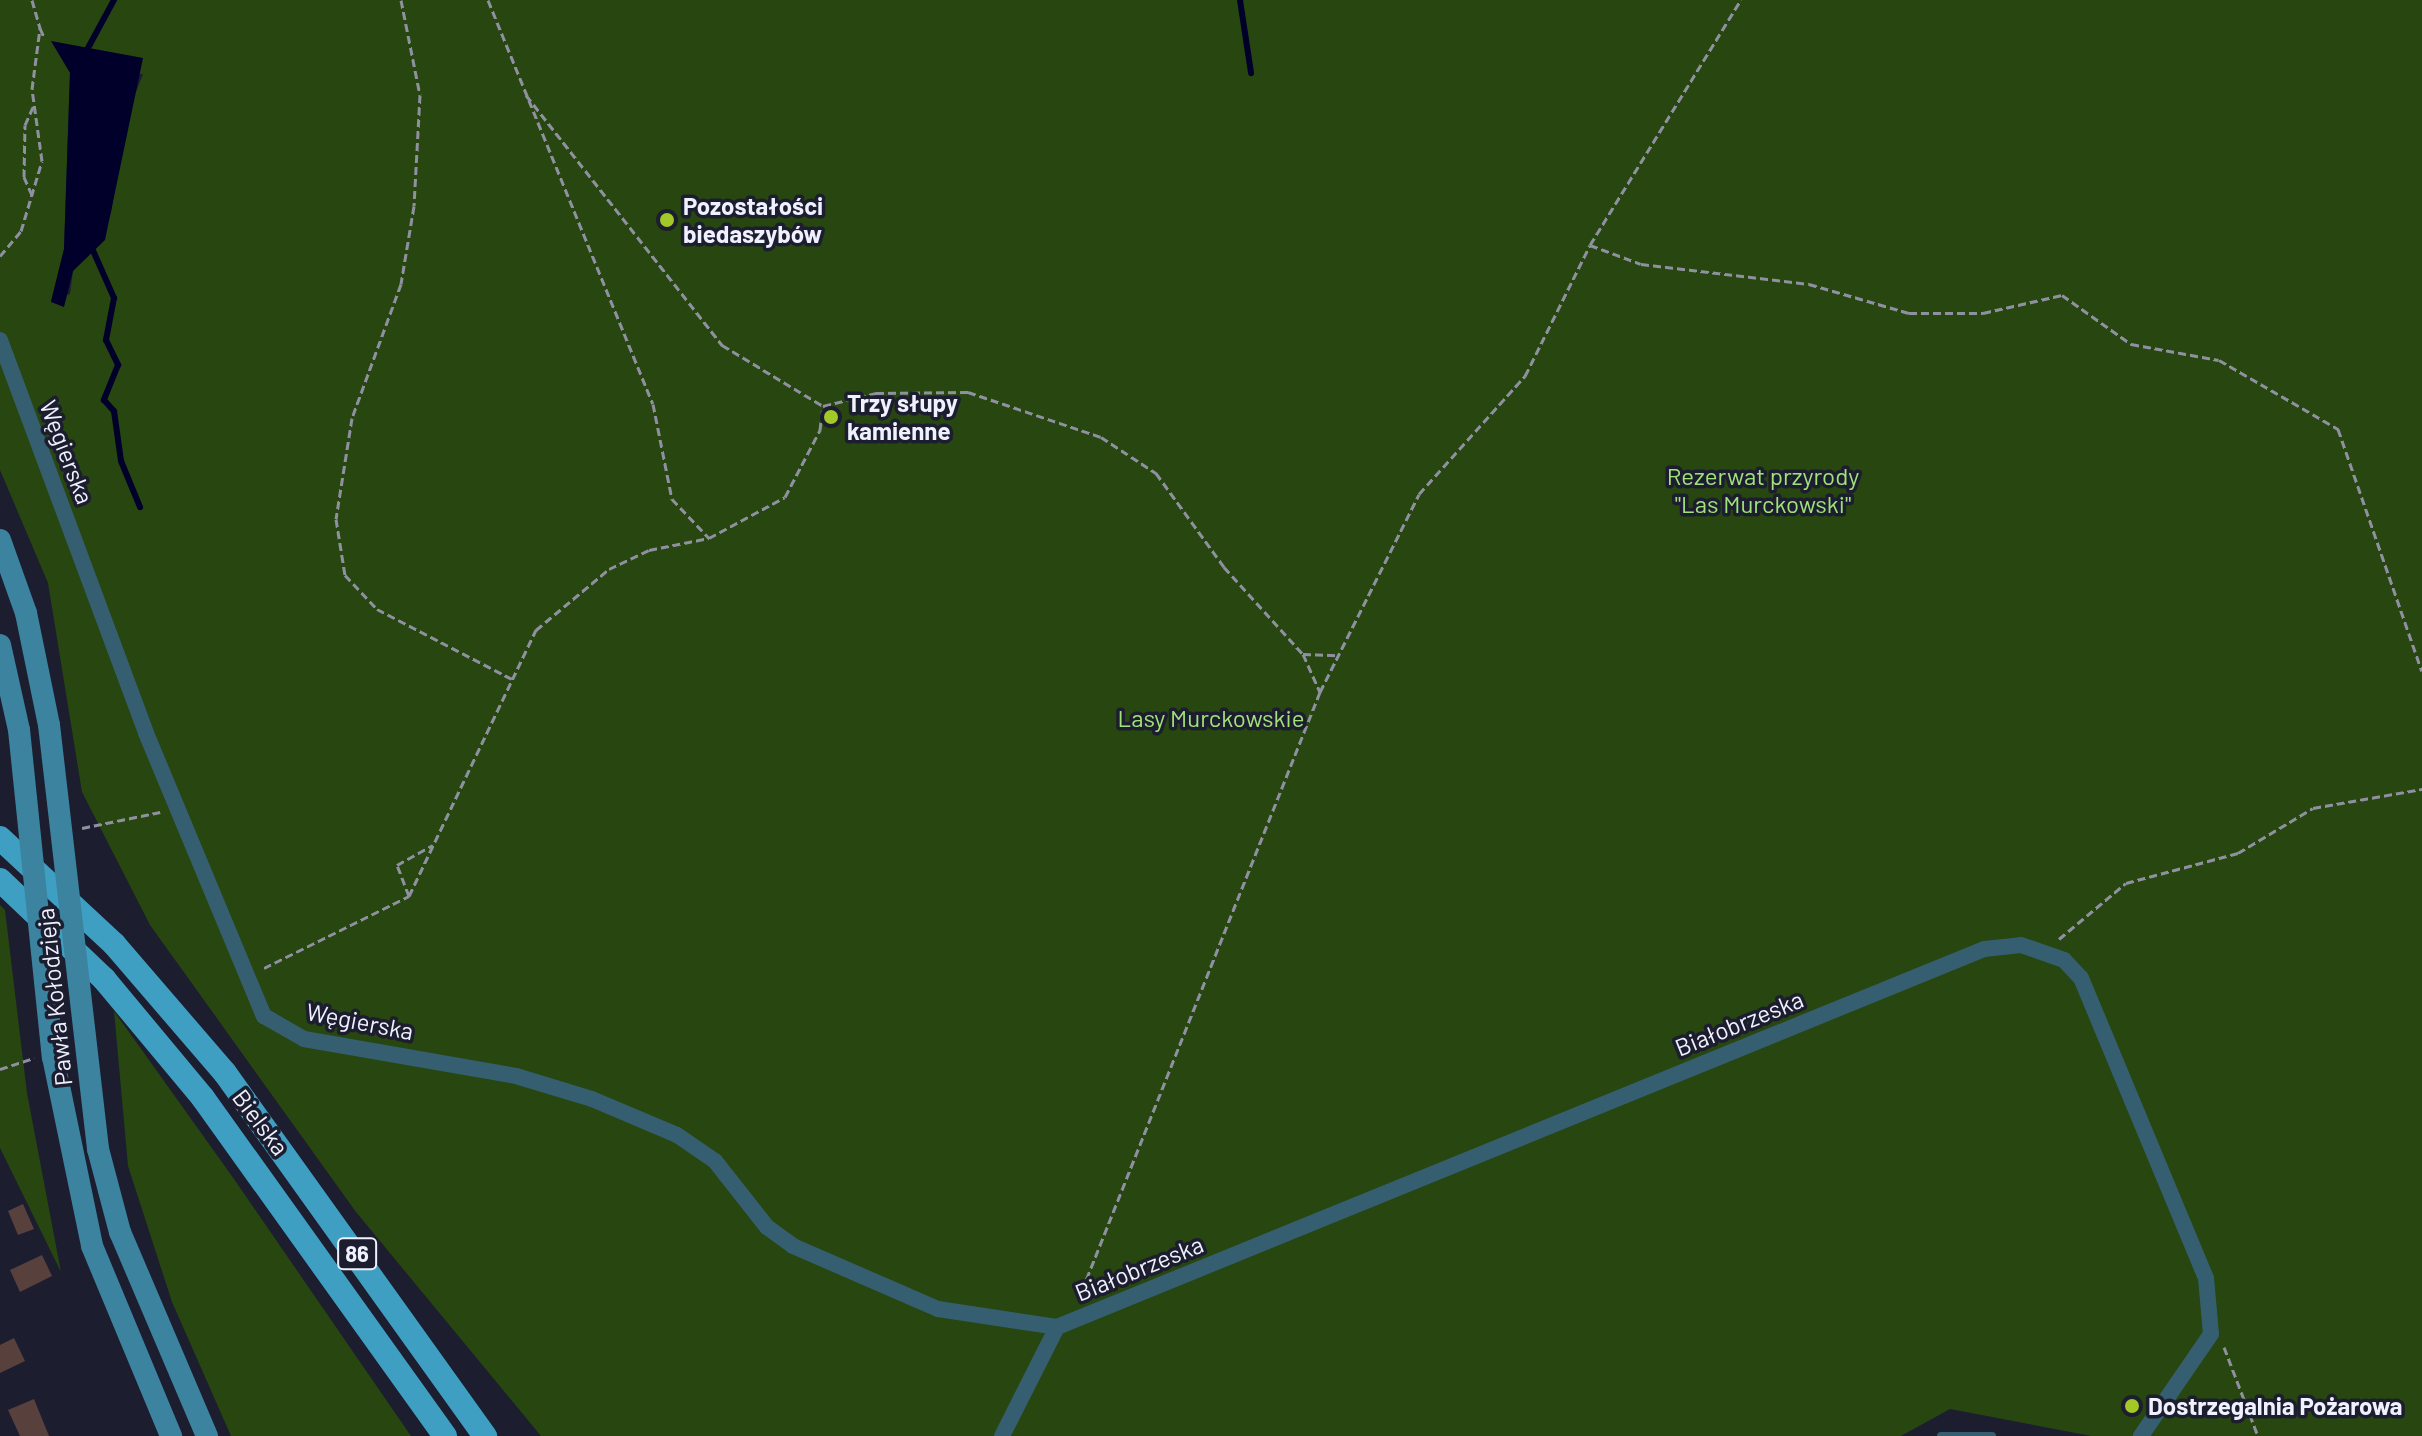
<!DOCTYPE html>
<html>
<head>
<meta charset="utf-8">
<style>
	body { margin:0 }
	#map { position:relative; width:2422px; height:1436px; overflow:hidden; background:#1c1d2f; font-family:Barlow,sans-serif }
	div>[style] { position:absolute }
	.green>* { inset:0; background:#274610 }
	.water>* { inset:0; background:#00002a }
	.stream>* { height:6px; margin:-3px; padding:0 3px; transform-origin:3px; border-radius:3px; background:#00002a }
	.building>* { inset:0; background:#58413d }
	.path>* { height:3px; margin-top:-1.5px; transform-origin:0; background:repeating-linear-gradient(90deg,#8f90a0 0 8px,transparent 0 12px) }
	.lane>* { height:8px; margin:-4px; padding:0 4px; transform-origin:4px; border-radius:4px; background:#355f70 }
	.street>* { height:16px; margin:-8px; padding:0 8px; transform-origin:8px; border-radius:8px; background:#355f70 }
	.secondary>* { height:22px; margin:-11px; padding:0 11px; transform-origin:11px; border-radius:11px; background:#3b839f }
	.primary>* { height:24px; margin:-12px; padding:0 12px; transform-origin:12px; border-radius:12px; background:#3e9fc3 }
	.secondary-bridge>* { height:22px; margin:-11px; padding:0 11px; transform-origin:11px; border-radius:11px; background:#3b839f }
	.dots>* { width:22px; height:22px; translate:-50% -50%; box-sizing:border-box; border:4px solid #1c1d2f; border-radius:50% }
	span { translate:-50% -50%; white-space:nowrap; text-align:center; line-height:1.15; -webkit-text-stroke:7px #1c1d2f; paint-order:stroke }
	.shield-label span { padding:2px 6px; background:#1c1d2f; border:2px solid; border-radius:6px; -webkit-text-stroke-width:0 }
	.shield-label { font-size:22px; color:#f0f1fe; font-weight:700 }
	.poi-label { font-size:24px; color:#f0f1fe; font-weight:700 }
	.left { translate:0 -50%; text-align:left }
	.street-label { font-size:24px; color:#f0f1fe }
	.park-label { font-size:24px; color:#a1e279 }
</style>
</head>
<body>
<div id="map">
	<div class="green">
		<div style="clip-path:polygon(evenodd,0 0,2422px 0,2422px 1436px,2091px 1436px,1950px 1409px,1901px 1436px,541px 1436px,356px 1212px,150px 925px,82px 792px,48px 583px,0 470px,0 0,70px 73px,143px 74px,127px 115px,111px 213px,73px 271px,70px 294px,51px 301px,64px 249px,70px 73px)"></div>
		<div style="clip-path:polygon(0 905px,5px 910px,27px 1093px,61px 1272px,0 1148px)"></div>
		<div style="clip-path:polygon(114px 1011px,234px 1179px,411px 1436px,231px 1436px,172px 1302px,128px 1166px)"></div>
	</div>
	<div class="water">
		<div style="clip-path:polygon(51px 41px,143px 58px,105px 240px,73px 271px,64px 307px,51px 302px,64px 249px,70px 73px)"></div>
	</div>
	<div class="stream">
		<div style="left:1240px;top:0;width:74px;rotate:81.4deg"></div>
		<div style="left:88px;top:48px;width:55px;rotate:-61.6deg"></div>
		<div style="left:91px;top:246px;width:57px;rotate:66.1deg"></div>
		<div style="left:114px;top:298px;width:43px;rotate:100.8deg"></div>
		<div style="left:106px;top:340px;width:28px;rotate:64deg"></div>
		<div style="left:118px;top:365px;width:38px;rotate:112deg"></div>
		<div style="left:104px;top:400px;width:15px;rotate:48deg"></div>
		<div style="left:114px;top:411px;width:50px;rotate:82deg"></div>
		<div style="left:121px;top:461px;width:50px;rotate:67.6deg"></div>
	</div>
	<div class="building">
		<div style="clip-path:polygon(23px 1204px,34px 1229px,18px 1235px,8px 1211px)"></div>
		<div style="clip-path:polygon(42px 1255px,52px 1276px,20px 1292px,10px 1270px)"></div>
		<div style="clip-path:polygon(14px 1338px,25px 1361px,0 1373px,0 1345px)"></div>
		<div style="clip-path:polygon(34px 1399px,49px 1436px,20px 1436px,8px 1410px)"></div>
	</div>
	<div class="path">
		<div style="left:32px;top:0;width:29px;rotate:74deg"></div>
		<div style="left:401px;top:0;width:97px;rotate:78.7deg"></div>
		<div style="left:420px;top:95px;width:111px;rotate:93.1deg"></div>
		<div style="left:414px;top:206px;width:79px;rotate:99.5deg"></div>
		<div style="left:401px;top:284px;width:143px;rotate:110.1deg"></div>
		<div style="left:352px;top:418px;width:102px;rotate:99deg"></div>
		<div style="left:336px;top:519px;width:57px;rotate:80.9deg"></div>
		<div style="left:345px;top:575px;width:47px;rotate:46.7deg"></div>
		<div style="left:377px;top:609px;width:152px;rotate:27.4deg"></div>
		<div style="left:488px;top:0;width:436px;rotate:67.8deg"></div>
		<div style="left:653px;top:404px;width:97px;rotate:78.7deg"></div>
		<div style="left:672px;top:499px;width:54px;rotate:46.5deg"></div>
		<div style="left:526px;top:95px;width:318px;rotate:51.9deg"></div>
		<div style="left:722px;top:345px;width:118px;rotate:31.1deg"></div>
		<div style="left:823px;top:406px;width:55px;rotate:-13.8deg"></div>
		<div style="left:876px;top:393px;width:92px;rotate:-0.6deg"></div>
		<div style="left:968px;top:392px;width:140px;rotate:18.7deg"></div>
		<div style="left:1101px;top:437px;width:66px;rotate:33.2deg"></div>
		<div style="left:1156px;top:473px;width:116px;rotate:54.1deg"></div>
		<div style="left:1224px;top:567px;width:118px;rotate:47.8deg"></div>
		<div style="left:1303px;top:654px;width:42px;rotate:65.9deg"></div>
		<div style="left:1320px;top:692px;width:652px;rotate:111.69deg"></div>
		<div style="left:32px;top:195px;width:20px;rotate:-114deg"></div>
		<div style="left:24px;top:177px;width:52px;rotate:-88.9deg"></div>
		<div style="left:25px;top:125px;width:22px;rotate:-66deg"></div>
		<div style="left:1590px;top:245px;width:54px;rotate:20.4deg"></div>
		<div style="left:1641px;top:264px;width:169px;rotate:6.8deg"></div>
		<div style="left:1809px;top:284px;width:104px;rotate:16.2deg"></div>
		<div style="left:1909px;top:313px;width:74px"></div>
		<div style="left:1983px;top:313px;width:81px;rotate:-12.8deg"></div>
		<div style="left:2062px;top:295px;width:85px;rotate:35.4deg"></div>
		<div style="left:2131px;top:344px;width:89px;rotate:10.3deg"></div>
		<div style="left:2219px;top:360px;width:138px;rotate:30.1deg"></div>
		<div style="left:2338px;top:429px;width:256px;rotate:70.9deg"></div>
		<div style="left:0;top:256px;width:33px;rotate:-50deg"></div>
		<div style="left:21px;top:231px;width:73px;rotate:-73.3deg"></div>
		<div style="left:42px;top:161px;width:73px;rotate:-97.9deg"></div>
		<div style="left:32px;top:89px;width:62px;rotate:-82.5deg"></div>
		<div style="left:40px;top:28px;width:12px;rotate:66deg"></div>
		<div style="left:1303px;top:654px;width:35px;rotate:2deg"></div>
		<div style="left:1320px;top:692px;width:221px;rotate:-63.4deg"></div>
		<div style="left:1419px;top:494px;width:159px;rotate:-48.1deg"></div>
		<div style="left:1525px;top:376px;width:146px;rotate:-63.6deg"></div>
		<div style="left:1590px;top:245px;width:288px;rotate:-58.4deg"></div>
		<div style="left:82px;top:828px;width:80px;rotate:-11.6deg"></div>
		<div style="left:409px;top:896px;width:33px;rotate:-111deg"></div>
		<div style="left:397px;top:865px;width:41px;rotate:-29.1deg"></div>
		<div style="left:2059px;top:939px;width:87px;rotate:-39.9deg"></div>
		<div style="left:2126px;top:883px;width:116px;rotate:-15deg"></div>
		<div style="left:2238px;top:853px;width:87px;rotate:-31deg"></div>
		<div style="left:2313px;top:808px;width:111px;rotate:-9.9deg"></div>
		<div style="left:264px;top:968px;width:162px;rotate:-26.4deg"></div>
		<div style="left:409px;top:896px;width:295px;rotate:-64.5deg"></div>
		<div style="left:536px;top:630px;width:95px;rotate:-39.9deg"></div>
		<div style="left:609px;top:569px;width:44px;rotate:-25.4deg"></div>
		<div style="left:649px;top:550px;width:61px;rotate:-11.3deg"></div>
		<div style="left:709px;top:538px;width:86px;rotate:-28.3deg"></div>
		<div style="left:785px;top:497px;width:76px;rotate:-62.4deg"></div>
		<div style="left:820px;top:430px;width:24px;rotate:-83deg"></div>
		<div style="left:0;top:1069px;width:36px;rotate:-18deg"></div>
		<div style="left:2224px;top:1347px;width:95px;rotate:69.1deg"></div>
	</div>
	<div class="lane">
		<div style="left:1941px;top:1436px;width:51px"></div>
	</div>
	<div class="street">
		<div style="left:0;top:340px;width:419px;rotate:69.6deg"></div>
		<div style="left:146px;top:733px;width:307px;rotate:67.4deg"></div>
		<div style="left:264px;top:1016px;width:46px;rotate:29.9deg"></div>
		<div style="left:304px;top:1039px;width:215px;rotate:9.9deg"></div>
		<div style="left:516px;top:1076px;width:79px;rotate:16.8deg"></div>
		<div style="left:592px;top:1099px;width:92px;rotate:23deg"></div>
		<div style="left:677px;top:1135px;width:46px;rotate:34.4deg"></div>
		<div style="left:715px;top:1161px;width:84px;rotate:51.8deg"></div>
		<div style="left:767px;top:1227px;width:32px;rotate:36deg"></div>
		<div style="left:793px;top:1246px;width:158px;rotate:23.5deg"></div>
		<div style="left:938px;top:1309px;width:120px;rotate:8.6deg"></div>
		<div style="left:1002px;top:1436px;width:122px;rotate:-63.2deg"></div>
		<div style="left:1057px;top:1327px;width:1001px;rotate:-22.18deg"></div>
		<div style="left:1984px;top:949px;width:37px;rotate:-6deg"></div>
		<div style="left:2021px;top:945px;width:46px;rotate:19.2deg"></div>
		<div style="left:2064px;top:960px;width:25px;rotate:47deg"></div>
		<div style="left:2081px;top:978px;width:325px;rotate:67.4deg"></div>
		<div style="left:2206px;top:1278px;width:56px;rotate:84.9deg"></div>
		<div style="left:2211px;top:1334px;width:124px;rotate:124.5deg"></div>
	</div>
	<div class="secondary">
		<div style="left:0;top:540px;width:77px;rotate:70.4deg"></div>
		<div style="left:120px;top:1232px;width:222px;rotate:66.9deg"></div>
		<div style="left:92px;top:1246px;width:206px;rotate:67.4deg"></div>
	</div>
	<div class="primary">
		<div style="left:0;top:838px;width:156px;rotate:42.9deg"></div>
		<div style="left:114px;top:944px;width:170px;rotate:49.3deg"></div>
		<div style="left:225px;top:1073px;width:447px;rotate:54.4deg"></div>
		<div style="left:0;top:880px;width:144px;rotate:43.6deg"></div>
		<div style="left:104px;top:979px;width:155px;rotate:50.2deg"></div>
		<div style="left:203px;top:1098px;width:416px;rotate:54.4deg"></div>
	</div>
	<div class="secondary-bridge">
		<div style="left:26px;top:613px;width:114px;rotate:78.4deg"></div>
		<div style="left:49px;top:725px;width:427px;rotate:83.4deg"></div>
		<div style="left:98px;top:1149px;width:86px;rotate:75.2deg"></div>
		<div style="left:0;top:645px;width:87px;rotate:77.4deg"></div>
		<div style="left:19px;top:730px;width:329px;rotate:84.1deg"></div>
		<div style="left:53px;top:1057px;width:193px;rotate:78.3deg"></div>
	</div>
	<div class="dots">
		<div style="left:667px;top:220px;background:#a2c928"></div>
		<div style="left:831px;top:417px;background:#a2c928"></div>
		<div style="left:2132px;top:1406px;background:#a2c928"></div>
	</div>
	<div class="shield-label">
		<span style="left:357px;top:1254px">86</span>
	</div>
	<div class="poi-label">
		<span class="left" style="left:683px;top:220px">Pozostałości<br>biedaszybów</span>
		<span class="left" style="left:847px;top:417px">Trzy słupy<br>kamienne</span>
		<span class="left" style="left:2148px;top:1406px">Dostrzegalnia Pożarowa</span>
	</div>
	<div class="street-label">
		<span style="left:67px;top:452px;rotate:69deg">Węgierska</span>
		<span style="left:54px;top:997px;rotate:-96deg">Pawła Kołodzieja</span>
		<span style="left:360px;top:1021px;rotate:11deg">Węgierska</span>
		<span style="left:1739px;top:1023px;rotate:-22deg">Białobrzeska</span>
		<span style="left:261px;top:1122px;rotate:53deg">Bielska</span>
		<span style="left:1139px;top:1268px;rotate:-22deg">Białobrzeska</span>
	</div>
	<div class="park-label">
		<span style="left:1763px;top:490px">Rezerwat przyrody<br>"Las Murckowski"</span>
		<span style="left:1211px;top:718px">Lasy Murckowskie</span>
	</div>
</div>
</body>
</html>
